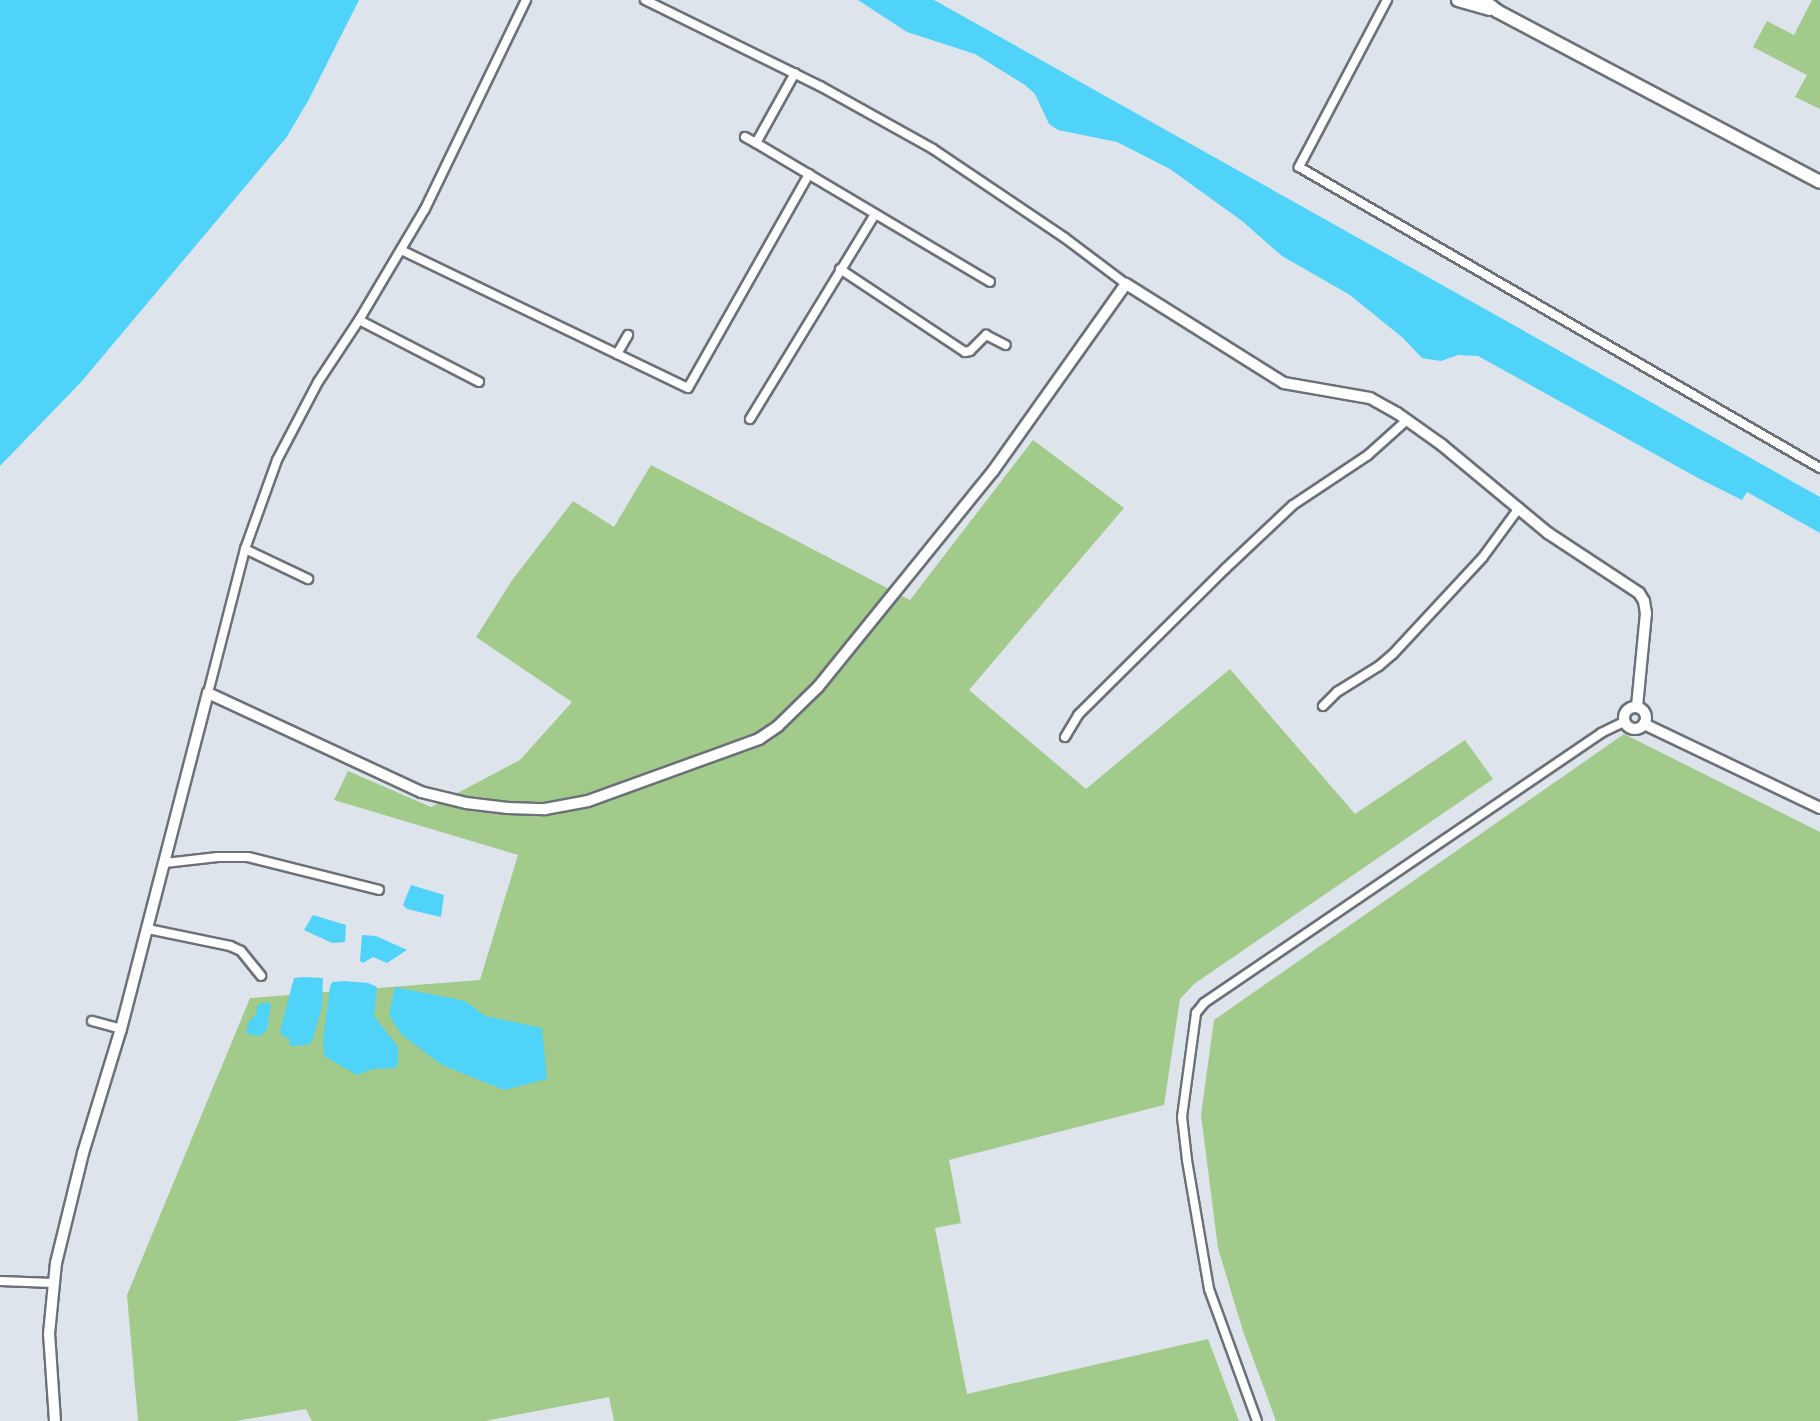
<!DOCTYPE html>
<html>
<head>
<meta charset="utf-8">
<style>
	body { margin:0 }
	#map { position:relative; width:1820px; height:1421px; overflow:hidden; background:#dee4eb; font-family:"Space Grotesk",sans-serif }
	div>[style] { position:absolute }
	.green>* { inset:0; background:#a1ca8b }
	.water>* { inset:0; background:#4fd3f8 }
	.roads { filter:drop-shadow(2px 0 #6c7178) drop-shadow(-2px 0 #6c7178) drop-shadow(0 2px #6c7178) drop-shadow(0 -2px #6c7178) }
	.minor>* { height:8px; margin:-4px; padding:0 4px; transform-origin:4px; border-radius:4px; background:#fff }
	.tertiary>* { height:10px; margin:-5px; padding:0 5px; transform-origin:5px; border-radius:5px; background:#fff }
	.tertiary>.ring { margin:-5px; padding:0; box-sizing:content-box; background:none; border:10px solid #fff; border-radius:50% }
	.primary>* { height:12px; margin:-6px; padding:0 6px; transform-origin:6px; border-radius:6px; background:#fff }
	span { translate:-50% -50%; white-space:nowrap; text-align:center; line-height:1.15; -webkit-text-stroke:4.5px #dee4eb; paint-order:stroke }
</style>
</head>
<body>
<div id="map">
	<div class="green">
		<div style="clip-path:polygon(1812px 0,1820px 0,1820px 109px,1795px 97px,1807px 75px,1753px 47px,1767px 21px,1794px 35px)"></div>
		<div style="clip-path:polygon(1033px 440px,1124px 508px,969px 690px,1086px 789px,1230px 669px,1355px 814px,1465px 740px,1493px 779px,1194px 984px,1180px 999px,1164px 1105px,949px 1160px,961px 1223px,935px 1228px,967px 1394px,1208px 1339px,1239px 1421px,614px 1421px,609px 1397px,485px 1421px,312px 1421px,306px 1409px,236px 1421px,138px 1421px,127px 1295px,250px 998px,480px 980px,518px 855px,334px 800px,348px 771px,431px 807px,520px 760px,572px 702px,476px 637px,513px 579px,573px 501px,614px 527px,651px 465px,910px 600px)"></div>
		<div style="clip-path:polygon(1624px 734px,1820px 832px,1820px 1421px,1276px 1421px,1243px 1331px,1218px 1248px,1201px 1115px,1214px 1020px)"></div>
	</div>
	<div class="water">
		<div style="clip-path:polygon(0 0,359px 0,308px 101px,286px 138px,82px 381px,0 466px)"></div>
		<div style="clip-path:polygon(858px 0,934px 0,1820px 497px,1820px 533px,1747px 492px,1742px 500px,1698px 478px,1478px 356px,1458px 355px,1441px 361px,1422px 358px,1403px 338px,1350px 295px,1282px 256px,1242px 221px,1170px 169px,1117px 142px,1058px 130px,1049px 124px,1035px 94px,1025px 85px,975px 54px,907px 32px)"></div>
		<div style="clip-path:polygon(411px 885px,444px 895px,441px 917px,407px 909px,403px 905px)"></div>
		<div style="clip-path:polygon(313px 915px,346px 925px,345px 942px,332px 943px,304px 930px)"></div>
		<div style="clip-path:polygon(362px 935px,376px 936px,407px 950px,387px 963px,373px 957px,363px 963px,360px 961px)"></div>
		<div style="clip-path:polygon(303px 977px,323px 978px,322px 1007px,312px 1041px,308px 1045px,290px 1046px,289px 1038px,283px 1037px,280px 1031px,294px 978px)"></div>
		<div style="clip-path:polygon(345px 981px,368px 983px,377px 987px,374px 1016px,398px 1047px,398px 1064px,395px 1068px,373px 1069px,357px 1075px,324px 1056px,323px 1039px,330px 987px,332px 982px)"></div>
		<div style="clip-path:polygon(395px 987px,465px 1001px,485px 1016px,542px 1028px,547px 1079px,504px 1090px,442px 1065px,402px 1035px,389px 1015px)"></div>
		<div style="clip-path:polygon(261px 1003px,271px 1003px,267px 1030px,260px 1036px,252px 1035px,246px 1033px,249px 1021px,256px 1015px,257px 1007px)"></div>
	</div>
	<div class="roads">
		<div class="minor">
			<div style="left:645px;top:0;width:195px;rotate:26.2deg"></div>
			<div style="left:820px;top:86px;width:129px;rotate:29.1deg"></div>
			<div style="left:933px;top:149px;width:159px;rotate:34deg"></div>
			<div style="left:1065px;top:238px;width:76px;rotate:37deg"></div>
			<div style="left:1387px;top:0;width:189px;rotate:117.8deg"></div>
			<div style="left:1299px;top:167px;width:602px;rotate:30.02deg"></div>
			<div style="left:745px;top:137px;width:13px;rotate:29deg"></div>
			<div style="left:756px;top:143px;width:80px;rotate:-60.9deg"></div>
			<div style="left:756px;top:143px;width:272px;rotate:30.7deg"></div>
			<div style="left:401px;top:250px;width:318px;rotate:25.7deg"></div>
			<div style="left:688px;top:388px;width:246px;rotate:-60.5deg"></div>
			<div style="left:840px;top:269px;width:150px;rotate:33.6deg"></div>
			<div style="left:965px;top:352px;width:5px;rotate:-11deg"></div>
			<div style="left:970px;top:351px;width:23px;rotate:-45deg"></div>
			<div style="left:986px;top:335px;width:22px;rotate:27deg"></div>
			<div style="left:359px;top:320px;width:135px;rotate:27.3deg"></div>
			<div style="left:617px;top:354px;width:22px;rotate:-60deg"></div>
			<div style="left:750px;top:419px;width:240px;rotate:-58.6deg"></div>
			<div style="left:245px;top:549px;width:70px;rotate:25.5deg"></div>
			<div style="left:208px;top:693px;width:149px;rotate:-75.6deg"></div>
			<div style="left:245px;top:549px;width:95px;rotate:-70.2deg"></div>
			<div style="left:277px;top:460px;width:88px;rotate:-62.3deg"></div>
			<div style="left:318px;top:382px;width:74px;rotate:-56.5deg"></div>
			<div style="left:359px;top:320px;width:129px;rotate:-59.3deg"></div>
			<div style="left:425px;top:209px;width:232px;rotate:-64.2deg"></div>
			<div style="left:1323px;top:706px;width:20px;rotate:-45deg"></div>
			<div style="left:1337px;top:692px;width:49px;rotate:-31.8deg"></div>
			<div style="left:1379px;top:666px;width:18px;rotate:-41deg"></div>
			<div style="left:1393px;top:654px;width:132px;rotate:-47.1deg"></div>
			<div style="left:1483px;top:557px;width:61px;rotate:-53.7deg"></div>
			<div style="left:1065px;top:737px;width:26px;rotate:-59deg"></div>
			<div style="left:1078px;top:715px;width:207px;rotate:-44.8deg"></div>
			<div style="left:1225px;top:569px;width:93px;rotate:-43.3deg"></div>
			<div style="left:1293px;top:505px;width:90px;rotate:-33.7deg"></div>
			<div style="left:1368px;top:455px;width:52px;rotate:-41.9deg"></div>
			<div style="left:165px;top:863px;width:53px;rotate:-6.5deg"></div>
			<div style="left:218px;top:857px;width:30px"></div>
			<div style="left:248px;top:857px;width:135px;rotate:14.1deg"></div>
			<div style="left:148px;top:929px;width:84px;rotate:11.7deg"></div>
			<div style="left:230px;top:946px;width:12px;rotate:24deg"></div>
			<div style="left:241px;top:951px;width:32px;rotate:51deg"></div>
			<div style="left:92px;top:1021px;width:30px;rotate:15deg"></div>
			<div style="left:0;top:1281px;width:53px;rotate:2.2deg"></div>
			<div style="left:1257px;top:1421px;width:140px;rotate:-110deg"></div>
			<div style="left:1209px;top:1289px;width:131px;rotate:-99.7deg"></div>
			<div style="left:1187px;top:1160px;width:43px;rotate:-96.6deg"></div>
			<div style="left:1182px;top:1117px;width:105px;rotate:-82.3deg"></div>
			<div style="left:1196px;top:1013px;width:13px;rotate:-51deg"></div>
			<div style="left:1204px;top:1003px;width:480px;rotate:-34.2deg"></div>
			<div style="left:1601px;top:733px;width:25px;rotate:-26deg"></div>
		</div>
		<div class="tertiary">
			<div class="ring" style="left:1624px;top:707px;width:12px;height:12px"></div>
			<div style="left:1644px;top:724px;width:195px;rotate:25.5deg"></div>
			<div style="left:55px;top:1421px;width:87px;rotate:-93.9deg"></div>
			<div style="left:49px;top:1334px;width:71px;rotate:-84.4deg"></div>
			<div style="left:56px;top:1263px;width:113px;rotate:-76.2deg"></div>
			<div style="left:83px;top:1153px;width:130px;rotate:-73deg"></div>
			<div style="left:121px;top:1029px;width:347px;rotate:-75.5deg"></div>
			<div style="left:208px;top:693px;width:235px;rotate:24.9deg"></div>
			<div style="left:421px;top:792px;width:46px;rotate:13.7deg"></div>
			<div style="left:466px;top:803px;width:42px;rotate:6.8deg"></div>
			<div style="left:508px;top:808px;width:37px;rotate:2deg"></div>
			<div style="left:545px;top:809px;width:44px;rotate:-10.5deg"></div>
			<div style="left:588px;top:801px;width:182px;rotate:-19.9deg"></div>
			<div style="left:759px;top:739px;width:23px;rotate:-34deg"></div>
			<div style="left:778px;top:726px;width:56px;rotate:-44.3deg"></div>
			<div style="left:818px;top:687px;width:278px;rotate:-51deg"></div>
			<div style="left:993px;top:471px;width:229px;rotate:-54.6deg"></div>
			<div style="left:1126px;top:284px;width:186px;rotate:32.1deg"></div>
			<div style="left:1284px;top:383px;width:87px;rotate:9.9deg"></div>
			<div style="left:1370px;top:398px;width:31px;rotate:29deg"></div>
			<div style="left:1397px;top:413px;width:55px;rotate:35.4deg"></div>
			<div style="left:1442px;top:445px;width:138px;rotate:39.7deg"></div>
			<div style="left:1548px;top:533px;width:109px;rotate:33.4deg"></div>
			<div style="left:1639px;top:593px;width:9px;rotate:58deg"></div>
			<div style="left:1644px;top:601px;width:12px;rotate:81deg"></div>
			<div style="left:1646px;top:613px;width:94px;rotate:95.5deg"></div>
		</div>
		<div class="primary">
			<div style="left:1458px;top:0;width:33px;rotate:16deg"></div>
			<div style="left:1483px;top:0;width:18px;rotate:38deg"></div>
			<div style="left:1497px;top:11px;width:365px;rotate:27.9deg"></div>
		</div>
	</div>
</div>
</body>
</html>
